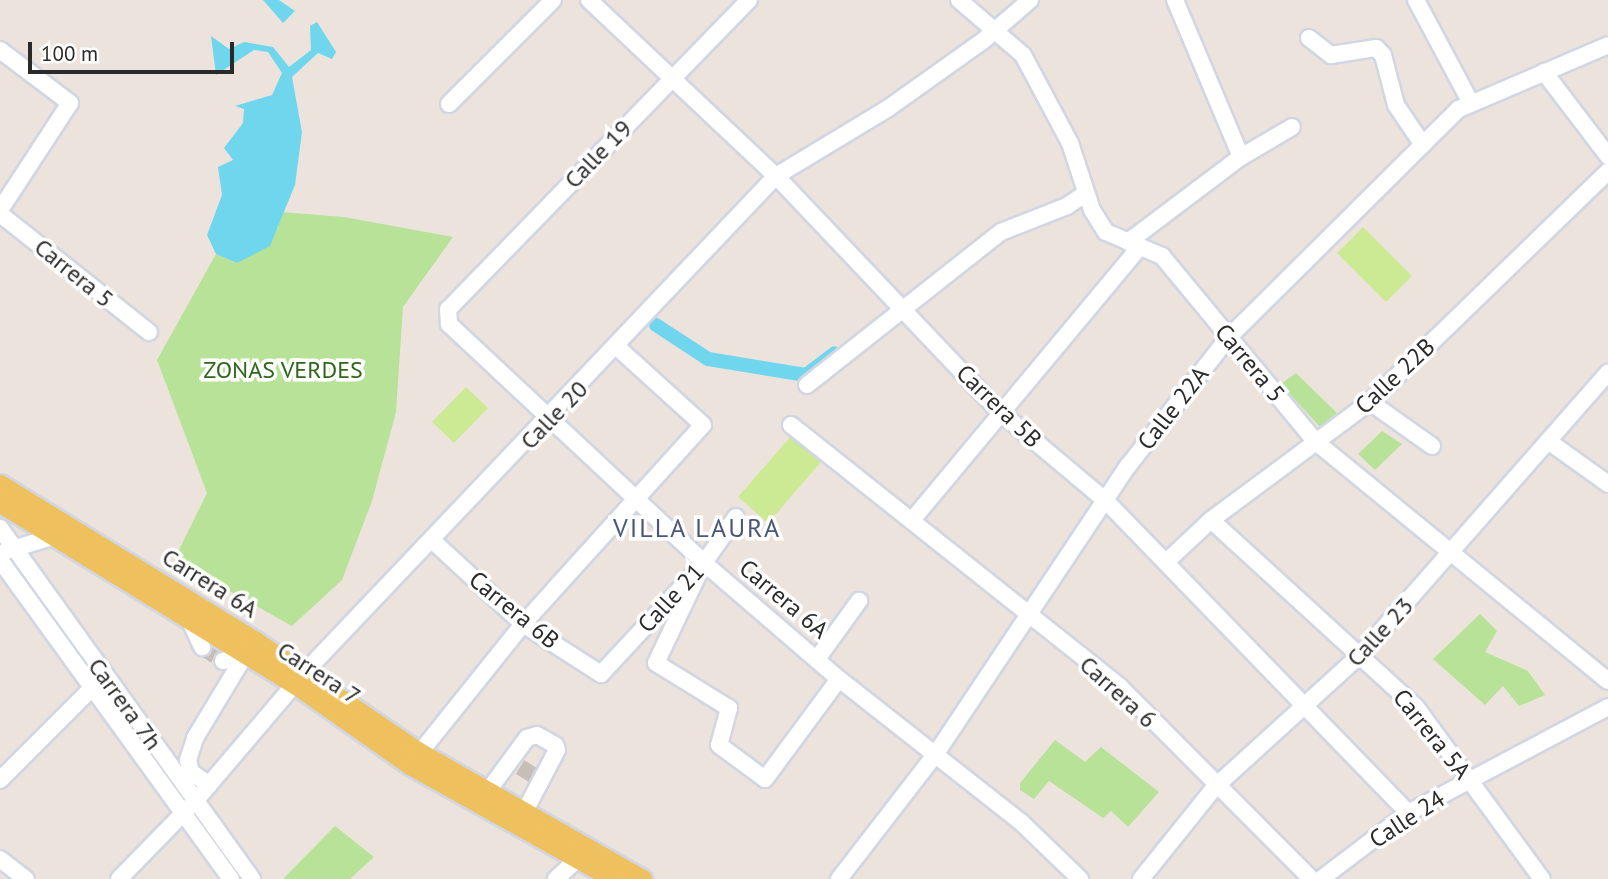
<!DOCTYPE html>
<html>
<head>
<meta charset="utf-8">
<style>
	body { margin:0 }
	#map { position:relative; width:1608px; height:879px; overflow:hidden; background:#ece4dc; font-family:"PT Sans",sans-serif }
	div>[style] { position:absolute }
	.green>* { inset:0; background:#b7e298 }
	.pitch>* { inset:0; background:#cce994 }
	.water>* { inset:0; background:#6fd6ed }
	.canal>* { height:14px; margin:-7px; padding:0 7px; transform-origin:7px; border-radius:7px; background:#6fd6ed }
	.minor-tunnel>* { height:16px; margin-top:-8px; transform-origin:0; background:repeating-linear-gradient(90deg,#c5bfb8 0 16px,transparent 0 24px) }
	.roads { filter:drop-shadow(2px 0 #d1d6e2) drop-shadow(-2px 0 #d1d6e2) drop-shadow(0 2px #d1d6e2) drop-shadow(0 -2px #d1d6e2) }
	.minor>* { height:16px; margin:-8px; padding:0 8px; transform-origin:8px; border-radius:8px; background:#fff }
	.major>* { height:19px; margin:-9.5px; padding:0 9.5px; transform-origin:9.5px; border-radius:9.5px; background:#efc15e }
	span { translate:-50% -50%; white-space:nowrap; text-align:center; line-height:1.15; -webkit-text-stroke:7px #fff; paint-order:stroke }
	.street-label { font-size:24px; color:#2a2a2a }
	.park-label { font-size:24px; color:#30661b }
	.neighbourhood-label { font-size:26px; color:#4b577a; letter-spacing:2px }
	.scale { position:absolute; left:28px; top:42px; width:206px; height:32px; box-sizing:border-box; border:4px solid #2a2a2a; border-top:0; padding-left:9px; font-size:21px; line-height:24px; white-space:nowrap; color:#2a2a2a; -webkit-text-stroke:5px #fff; paint-order:stroke }
</style>
</head>
<body>
<div id="map">
	<div class="green">
		<div style="clip-path:polygon(281px 212px,344px 217px,453px 237px,403px 307px,396px 412px,372px 501px,342px 580px,292px 626px,174px 560px,207px 493px,157px 360px,216px 254px,237px 263px,278px 228px)"></div>
		<div style="clip-path:polygon(1296px 373px,1337px 413px,1320px 427px,1281px 384px)"></div>
		<div style="clip-path:polygon(1382px 431px,1402px 444px,1375px 470px,1358px 454px)"></div>
		<div style="clip-path:polygon(1480px 614px,1497px 631px,1485px 652px,1528px 671px,1545px 695px,1519px 706px,1503px 686px,1485px 705px,1433px 659px)"></div>
		<div style="clip-path:polygon(1055px 740px,1085px 762px,1101px 747px,1159px 792px,1128px 827px,1111px 811px,1103px 818px,1049px 781px,1034px 799px,1020px 790px,1020px 783px)"></div>
		<div style="clip-path:polygon(335px 826px,374px 857px,350px 879px,283px 879px)"></div>
	</div>
	<div class="pitch">
		<div style="clip-path:polygon(1363px 227px,1412px 276px,1386px 302px,1337px 253px)"></div>
		<div style="clip-path:polygon(466px 387px,488px 408px,454px 443px,432px 422px)"></div>
		<div style="clip-path:polygon(791px 436px,821px 462px,768px 523px,738px 497px)"></div>
	</div>
	<div class="water">
		<div style="clip-path:polygon(263px 0,279px 0,295px 11px,283px 23px)"></div>
		<div style="clip-path:polygon(317px 22px,336px 52px,332px 59px,318px 53px,292px 77px,302px 132px,295px 185px,270px 246px,237px 263px,216px 254px,207px 235px,222px 195px,218px 167px,233px 160px,224px 148px,243px 123px,244px 109px,235px 106px,272px 95px,282px 73px,268px 52px,254px 50px,216px 75px,211px 36px,229px 49px,244px 42px,273px 47px,289px 67px,311px 50px,310px 26px)"></div>
	</div>
	<div class="canal">
		<div style="left:656px;top:325px;width:62px;rotate:33.2deg"></div>
		<div style="left:708px;top:359px;width:99px;rotate:9.3deg"></div>
		<div style="left:806px;top:375px;width:36px;rotate:-37deg"></div>
	</div>
	<div class="minor-tunnel">
		<div style="left:202px;top:647px;width:25px;rotate:34deg"></div>
		<div style="left:520px;top:767px;width:19px;rotate:32deg"></div>
	</div>
	<div class="roads">
		<div class="minor">
			<div style="left:589px;top:0;width:257px;rotate:43.3deg"></div>
			<div style="left:776px;top:176px;width:325px;rotate:46.5deg"></div>
			<div style="left:1000px;top:412px;width:138px;rotate:40deg"></div>
			<div style="left:1106px;top:501px;width:434px;rotate:45.9deg"></div>
			<div style="left:749px;top:0;width:431px;rotate:134.2deg"></div>
			<div style="left:448px;top:309px;width:15px;rotate:86deg"></div>
			<div style="left:449px;top:324px;width:349px;rotate:43.1deg"></div>
			<div style="left:704px;top:563px;width:178px;rotate:40.7deg"></div>
			<div style="left:839px;top:679px;width:231px;rotate:38.2deg"></div>
			<div style="left:1021px;top:822px;width:82px;rotate:44deg"></div>
			<div style="left:959px;top:0;width:84px;rotate:40.7deg"></div>
			<div style="left:1023px;top:55px;width:100px;rotate:61.9deg"></div>
			<div style="left:1070px;top:143px;width:71px;rotate:71.8deg"></div>
			<div style="left:1092px;top:210px;width:26px;rotate:58deg"></div>
			<div style="left:1106px;top:232px;width:61px;rotate:23.2deg"></div>
			<div style="left:1162px;top:256px;width:241px;rotate:50.4deg"></div>
			<div style="left:1316px;top:442px;width:377px;rotate:39.3deg"></div>
			<div style="left:1175px;top:0;width:170px;rotate:67.2deg"></div>
			<div style="left:1416px;top:0;width:115px;rotate:61.9deg"></div>
			<div style="left:1309px;top:38px;width:28px;rotate:38deg"></div>
			<div style="left:1331px;top:55px;width:46px;rotate:-8.8deg"></div>
			<div style="left:1376px;top:48px;width:10px;rotate:45deg"></div>
			<div style="left:1383px;top:55px;width:52px;rotate:75.4deg"></div>
			<div style="left:1396px;top:105px;width:48px;rotate:56deg"></div>
			<div style="left:0;top:50px;width:88px;rotate:37.1deg"></div>
			<div style="left:70px;top:103px;width:128px;rotate:123.2deg"></div>
			<div style="left:1544px;top:72px;width:106px;rotate:52.7deg"></div>
			<div style="left:449px;top:104px;width:147px;rotate:-45deg"></div>
			<div style="left:0;top:214px;width:190px;rotate:38.4deg"></div>
			<div style="left:1128px;top:242px;width:141px;rotate:-37deg"></div>
			<div style="left:1241px;top:157px;width:59px;rotate:-30.5deg"></div>
			<div style="left:807px;top:385px;width:247px;rotate:-38.3deg"></div>
			<div style="left:1001px;top:232px;width:71px;rotate:-21.5deg"></div>
			<div style="left:1067px;top:206px;width:23px;rotate:-34deg"></div>
			<div style="left:1370px;top:402px;width:76px;rotate:35.4deg"></div>
			<div style="left:791px;top:425px;width:421px;rotate:38.5deg"></div>
			<div style="left:1120px;top:687px;width:271px;rotate:45.1deg"></div>
			<div style="left:1548px;top:441px;width:74px;rotate:35.6deg"></div>
			<div style="left:913px;top:519px;width:354px;rotate:-50.2deg"></div>
			<div style="left:1211px;top:520px;width:277px;rotate:42.4deg"></div>
			<div style="left:1416px;top:707px;width:213px;rotate:53.8deg"></div>
			<div style="left:0;top:528px;width:432px;rotate:54.3deg"></div>
			<div style="left:433px;top:541px;width:122px;rotate:42.7deg"></div>
			<div style="left:523px;top:624px;width:93px;rotate:32.7deg"></div>
			<div style="left:601px;top:674px;width:151px;rotate:-47.1deg"></div>
			<div style="left:704px;top:563px;width:56px;rotate:-55.2deg"></div>
			<div style="left:6px;top:551px;width:59px;rotate:-16.9deg"></div>
			<div style="left:0;top:560px;width:394px;rotate:54.1deg"></div>
			<div style="left:1166px;top:562px;width:62px;rotate:-43deg"></div>
			<div style="left:1211px;top:520px;width:198px;rotate:-36.6deg"></div>
			<div style="left:1370px;top:402px;width:332px;rotate:-44.1deg"></div>
			<div style="left:697px;top:577px;width:95px;rotate:115.5deg"></div>
			<div style="left:656px;top:663px;width:86px;rotate:31.7deg"></div>
			<div style="left:729px;top:708px;width:38px;rotate:105deg"></div>
			<div style="left:719px;top:745px;width:57px;rotate:36.5deg"></div>
			<div style="left:765px;top:779px;width:124px;rotate:-53.5deg"></div>
			<div style="left:190px;top:621px;width:29px;rotate:65deg"></div>
			<div style="left:817px;top:659px;width:72px;rotate:-54.1deg"></div>
			<div style="left:223px;top:661px;width:23px;rotate:-15deg"></div>
			<div style="left:414px;top:760px;width:174px;rotate:-51.3deg"></div>
			<div style="left:523px;top:624px;width:268px;rotate:-47.9deg"></div>
			<div style="left:703px;top:425px;width:115px;rotate:-137.8deg"></div>
			<div style="left:0;top:780px;width:137px;rotate:-45deg"></div>
			<div style="left:209px;top:785px;width:22px;rotate:-144deg"></div>
			<div style="left:191px;top:772px;width:12px;rotate:-104deg"></div>
			<div style="left:188px;top:760px;width:23px;rotate:-72deg"></div>
			<div style="left:195px;top:738px;width:97px;rotate:-58.9deg"></div>
			<div style="left:488px;top:791px;width:66px;rotate:-53.7deg"></div>
			<div style="left:527px;top:738px;width:10px;rotate:-17deg"></div>
			<div style="left:537px;top:735px;width:21px;rotate:29deg"></div>
			<div style="left:555px;top:745px;width:5px;rotate:68deg"></div>
			<div style="left:557px;top:750px;width:69px;rotate:117.7deg"></div>
			<div style="left:0;top:859px;width:33px;rotate:38deg"></div>
			<div style="left:119px;top:879px;width:110px;rotate:-45.7deg"></div>
			<div style="left:196px;top:800px;width:167px;rotate:-49.6deg"></div>
			<div style="left:304px;top:673px;width:685px;rotate:-46.48deg"></div>
			<div style="left:776px;top:176px;width:130px;rotate:-31.1deg"></div>
			<div style="left:887px;top:109px;width:119px;rotate:-35.4deg"></div>
			<div style="left:984px;top:40px;width:61px;rotate:-41deg"></div>
			<div style="left:556px;top:879px;width:33px;rotate:-43deg"></div>
			<div style="left:839px;top:879px;width:160px;rotate:-52.3deg"></div>
			<div style="left:937px;top:752px;width:344px;rotate:-56.3deg"></div>
			<div style="left:1128px;top:466px;width:162px;rotate:-52deg"></div>
			<div style="left:1228px;top:338px;width:325px;rotate:-44.8deg"></div>
			<div style="left:1459px;top:109px;width:162px;rotate:-23.2deg"></div>
			<div style="left:1141px;top:879px;width:118px;rotate:-51.2deg"></div>
			<div style="left:1215px;top:787px;width:196px;rotate:-42.3deg"></div>
			<div style="left:1360px;top:655px;width:376px;rotate:-48.7deg"></div>
			<div style="left:1321px;top:879px;width:109px;rotate:-37.2deg"></div>
			<div style="left:1408px;top:813px;width:226px;rotate:-27.9deg"></div>
		</div>
		<div class="major">
			<div style="left:0;top:484px;width:298px;rotate:31.6deg"></div>
			<div style="left:254px;top:640px;width:199px;rotate:34.2deg"></div>
			<div style="left:419px;top:752px;width:257px;rotate:29.6deg"></div>
			<div style="left:0;top:503px;width:347px;rotate:31.6deg"></div>
			<div style="left:296px;top:685px;width:139px;rotate:35.1deg"></div>
			<div style="left:410px;top:765px;width:234px;rotate:29.2deg"></div>
		</div>
	</div>
	<div class="street-label">
		<span style="left:598px;top:154px;rotate:-46deg">Calle 19</span>
		<span style="left:74px;top:273px;rotate:39deg">Carrera 5</span>
		<span style="left:1250px;top:363px;rotate:50deg">Carrera 5</span>
		<span style="left:1395px;top:376px;rotate:-43deg">Calle 22B</span>
		<span style="left:999px;top:406px;rotate:44deg">Carrera 5B</span>
		<span style="left:1173px;top:408px;rotate:-52deg">Calle 22A</span>
		<span style="left:554px;top:415px;rotate:-46deg">Calle 20</span>
		<span style="left:210px;top:583px;rotate:32deg">Carrera 6A</span>
		<span style="left:671px;top:598px;rotate:-47deg">Calle 21</span>
		<span style="left:784px;top:599px;rotate:40deg">Carrera 6A</span>
		<span style="left:514px;top:610px;rotate:39deg">Carrera 6B</span>
		<span style="left:1380px;top:632px;rotate:-47deg">Calle 23</span>
		<span style="left:319px;top:673px;rotate:33deg">Carrera 7</span>
		<span style="left:1118px;top:692px;rotate:42deg">Carrera 6</span>
		<span style="left:125px;top:704px;rotate:54deg">Carrera 7h</span>
		<span style="left:1432px;top:734px;rotate:51deg">Carrera 5A</span>
		<span style="left:1407px;top:819px;rotate:-33deg">Calle 24</span>
	</div>
	<div class="park-label">
		<span style="left:283px;top:370px">ZONAS VERDES</span>
	</div>
	<div class="neighbourhood-label">
		<span style="left:697px;top:528px">VILLA LAURA</span>
	</div>
	<div class="scale">100 m</div>
</div>
</body>
</html>
